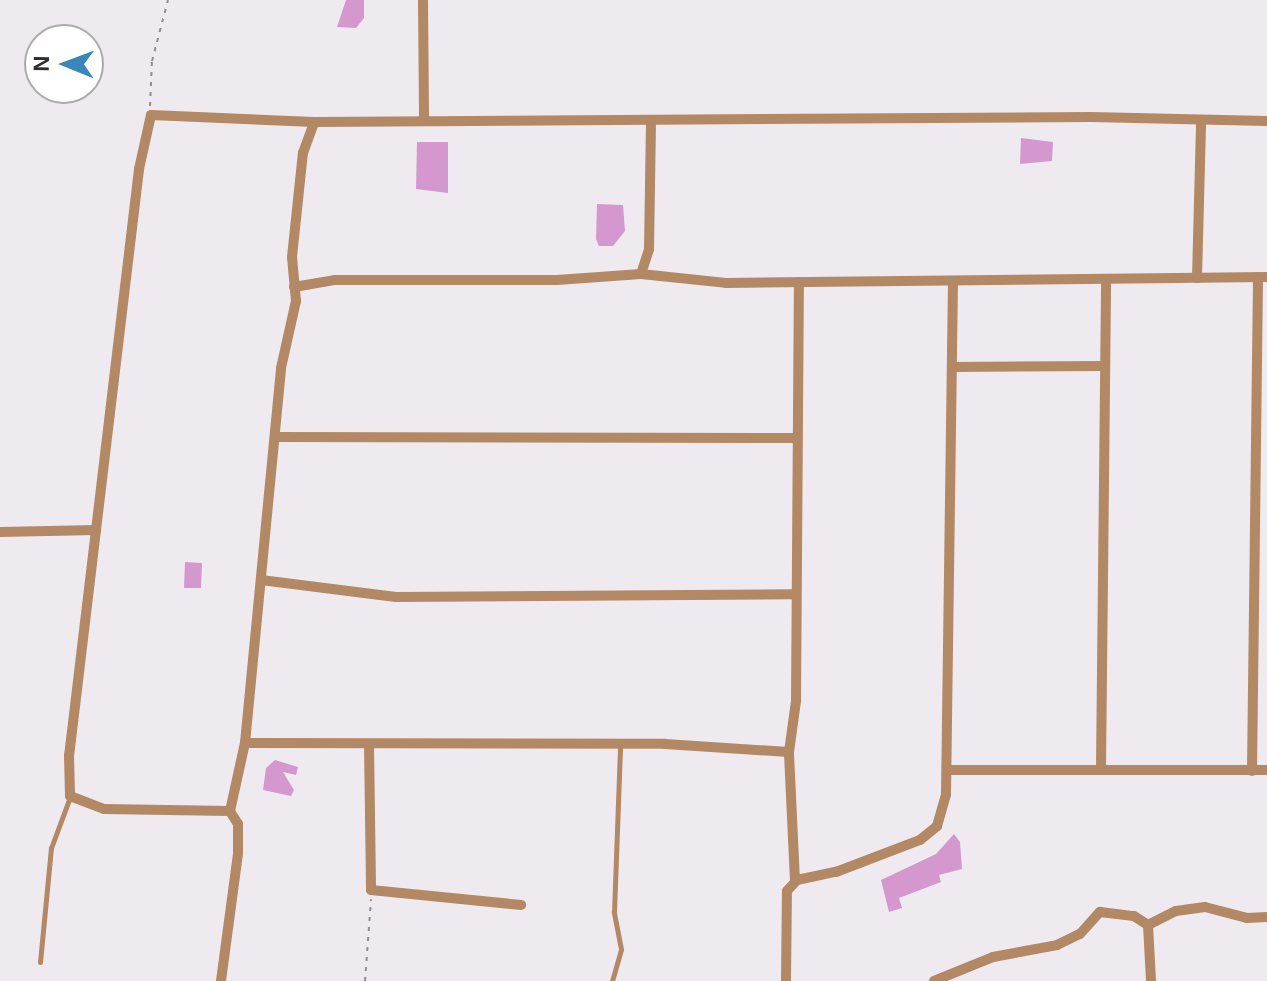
<!DOCTYPE html>
<html>
<head>
<meta charset="utf-8">
<style>
	body { margin:0 }
	#map { position:relative; width:1267px; height:981px; overflow:hidden; background:#efeaef; font-family:Helvetica,sans-serif }
	div>[style] { position:absolute }
	.building>* { inset:0; background:#d498cf }
	.path>* { height:2px; margin-top:-1px; transform-origin:0; background:repeating-linear-gradient(90deg,#8f8b8f 0 4px,transparent 0 10px) }
	.service>* { height:5px; margin:-2.5px; padding:0 2.5px; transform-origin:2.5px; border-radius:2.5px; background:#b38864 }
	.minor>* { height:10px; margin:-5px; padding:0 5px; transform-origin:5px; border-radius:5px; background:#b38864 }
	span { translate:-50% -50%; white-space:nowrap; text-align:center; line-height:1.15; -webkit-text-stroke:7px #fff; paint-order:stroke }
	.north { position:absolute; left:24px; top:24px; width:80px; height:80px; box-sizing:border-box; background:#fff; border:2px solid #acabac; border-radius:50%; rotate:271deg; font-size:22px; font-weight:700; line-height:32px; text-align:center; color:#2f2d2f }
	.north::after { content:''; display:block; margin:auto; width:28px; height:36px; background:#3986b8; clip-path:polygon(50% 0,100% 100%,50% 72%,0 100%) }
</style>
</head>
<body>
<div id="map">
	<div class="building">
		<div style="clip-path:polygon(346px 0,364px 0,364px 18px,356px 28px,337px 27px)"></div>
		<div style="clip-path:polygon(1021px 138px,1053px 142px,1052px 161px,1020px 164px)"></div>
		<div style="clip-path:polygon(417px 142px,448px 142px,448px 193px,416px 189px)"></div>
		<div style="clip-path:polygon(597px 204px,623px 205px,625px 231px,613px 246px,599px 246px,596px 239px)"></div>
		<div style="clip-path:polygon(185px 562px,202px 563px,201px 588px,184px 588px)"></div>
		<div style="clip-path:polygon(275px 760px,298px 767px,296px 775px,283px 772px,294px 790px,291px 796px,263px 790px,266px 768px)"></div>
		<div style="clip-path:polygon(954px 834px,960px 842px,962px 869px,939px 875px,941px 882px,899px 898px,902px 908px,889px 912px,881px 880px,936px 854px)"></div>
	</div>
	<div class="path">
		<div style="left:150px;top:106px;width:45px;rotate:-87.5deg"></div>
		<div style="left:152px;top:61px;width:63px;rotate:-75.3deg"></div>
		<div style="left:365px;top:981px;width:82px;rotate:-85.8deg"></div>
	</div>
	<div class="service">
		<div style="left:40px;top:962px;width:115px;rotate:-84.5deg"></div>
		<div style="left:51px;top:848px;width:54px;rotate:-69.6deg"></div>
		<div style="left:612px;top:981px;width:33px;rotate:-74deg"></div>
		<div style="left:621px;top:949px;width:38px;rotate:-101deg"></div>
		<div style="left:614px;top:912px;width:167px;rotate:-87.9deg"></div>
	</div>
	<div class="minor">
		<div style="left:423px;top:0;width:119px;rotate:89.5deg"></div>
		<div style="left:641px;top:274px;width:85px;rotate:6deg"></div>
		<div style="left:726px;top:283px;width:541px;rotate:-0.64deg"></div>
		<div style="left:1197px;top:278px;width:157px;rotate:-88.5deg"></div>
		<div style="left:294px;top:287px;width:42px;rotate:-9.7deg"></div>
		<div style="left:335px;top:280px;width:222px"></div>
		<div style="left:557px;top:280px;width:84px;rotate:-4.1deg"></div>
		<div style="left:641px;top:274px;width:26px;rotate:-72deg"></div>
		<div style="left:649px;top:249px;width:129px;rotate:-89.1deg"></div>
		<div style="left:952px;top:367px;width:153px;rotate:-0.4deg"></div>
		<div style="left:275px;top:437px;width:521px;rotate:0.11deg"></div>
		<div style="left:96px;top:530px;width:364px;rotate:-83.2deg"></div>
		<div style="left:139px;top:169px;width:55px;rotate:-77.5deg"></div>
		<div style="left:151px;top:115px;width:163px;rotate:2.5deg"></div>
		<div style="left:0;top:532px;width:96px;rotate:-1.2deg"></div>
		<div style="left:96px;top:530px;width:227px;rotate:96.8deg"></div>
		<div style="left:69px;top:755px;width:41px;rotate:88.6deg"></div>
		<div style="left:70px;top:796px;width:36px;rotate:21deg"></div>
		<div style="left:104px;top:809px;width:126px;rotate:0.9deg"></div>
		<div style="left:261px;top:580px;width:136px;rotate:7.2deg"></div>
		<div style="left:396px;top:597px;width:397px;rotate:-0.4deg"></div>
		<div style="left:245px;top:743px;width:420px;rotate:0.1deg"></div>
		<div style="left:665px;top:744px;width:124px;rotate:3.7deg"></div>
		<div style="left:369px;top:744px;width:146px;rotate:89.2deg"></div>
		<div style="left:371px;top:890px;width:151px;rotate:5.7deg"></div>
		<div style="left:1101px;top:768px;width:488px;rotate:-89.4deg"></div>
		<div style="left:947px;top:770px;width:320px"></div>
		<div style="left:1252px;top:771px;width:494px;rotate:-89.3deg"></div>
		<div style="left:795px;top:881px;width:129px;rotate:-92.7deg"></div>
		<div style="left:789px;top:752px;width:51px;rotate:-82.2deg"></div>
		<div style="left:796px;top:701px;width:419px;rotate:-89.6deg"></div>
		<div style="left:1148px;top:925px;width:31px;rotate:-27deg"></div>
		<div style="left:1176px;top:911px;width:29px;rotate:-8deg"></div>
		<div style="left:1205px;top:907px;width:43px;rotate:14.7deg"></div>
		<div style="left:1247px;top:918px;width:20px;rotate:-3deg"></div>
		<div style="left:221px;top:981px;width:129px;rotate:-82.4deg"></div>
		<div style="left:238px;top:853px;width:29px;rotate:-90deg"></div>
		<div style="left:238px;top:824px;width:15px;rotate:-122deg"></div>
		<div style="left:230px;top:811px;width:70px;rotate:-77.6deg"></div>
		<div style="left:245px;top:743px;width:377px;rotate:-84.5deg"></div>
		<div style="left:281px;top:368px;width:69px;rotate:-77.4deg"></div>
		<div style="left:296px;top:301px;width:44px;rotate:-95.2deg"></div>
		<div style="left:292px;top:257px;width:105px;rotate:-84deg"></div>
		<div style="left:303px;top:153px;width:33px;rotate:-70deg"></div>
		<div style="left:314px;top:122px;width:777px;rotate:-0.37deg"></div>
		<div style="left:1091px;top:117px;width:176px;rotate:1.3deg"></div>
		<div style="left:786px;top:981px;width:90px;rotate:-89.4deg"></div>
		<div style="left:787px;top:891px;width:15px;rotate:-48deg"></div>
		<div style="left:797px;top:880px;width:40px;rotate:-12deg"></div>
		<div style="left:836px;top:872px;width:90px;rotate:-20.9deg"></div>
		<div style="left:920px;top:840px;width:22px;rotate:-39deg"></div>
		<div style="left:937px;top:826px;width:33px;rotate:-74deg"></div>
		<div style="left:946px;top:794px;width:512px;rotate:-89.22deg"></div>
		<div style="left:934px;top:981px;width:64px;rotate:-22.1deg"></div>
		<div style="left:993px;top:957px;width:65px;rotate:-10.6deg"></div>
		<div style="left:1057px;top:945px;width:25px;rotate:-26deg"></div>
		<div style="left:1080px;top:934px;width:30px;rotate:-48deg"></div>
		<div style="left:1100px;top:912px;width:34px;rotate:7deg"></div>
		<div style="left:1134px;top:916px;width:17px;rotate:33deg"></div>
		<div style="left:1148px;top:925px;width:56px;rotate:86.9deg"></div>
	</div>
	<div class="north">N</div>
</div>
</body>
</html>
